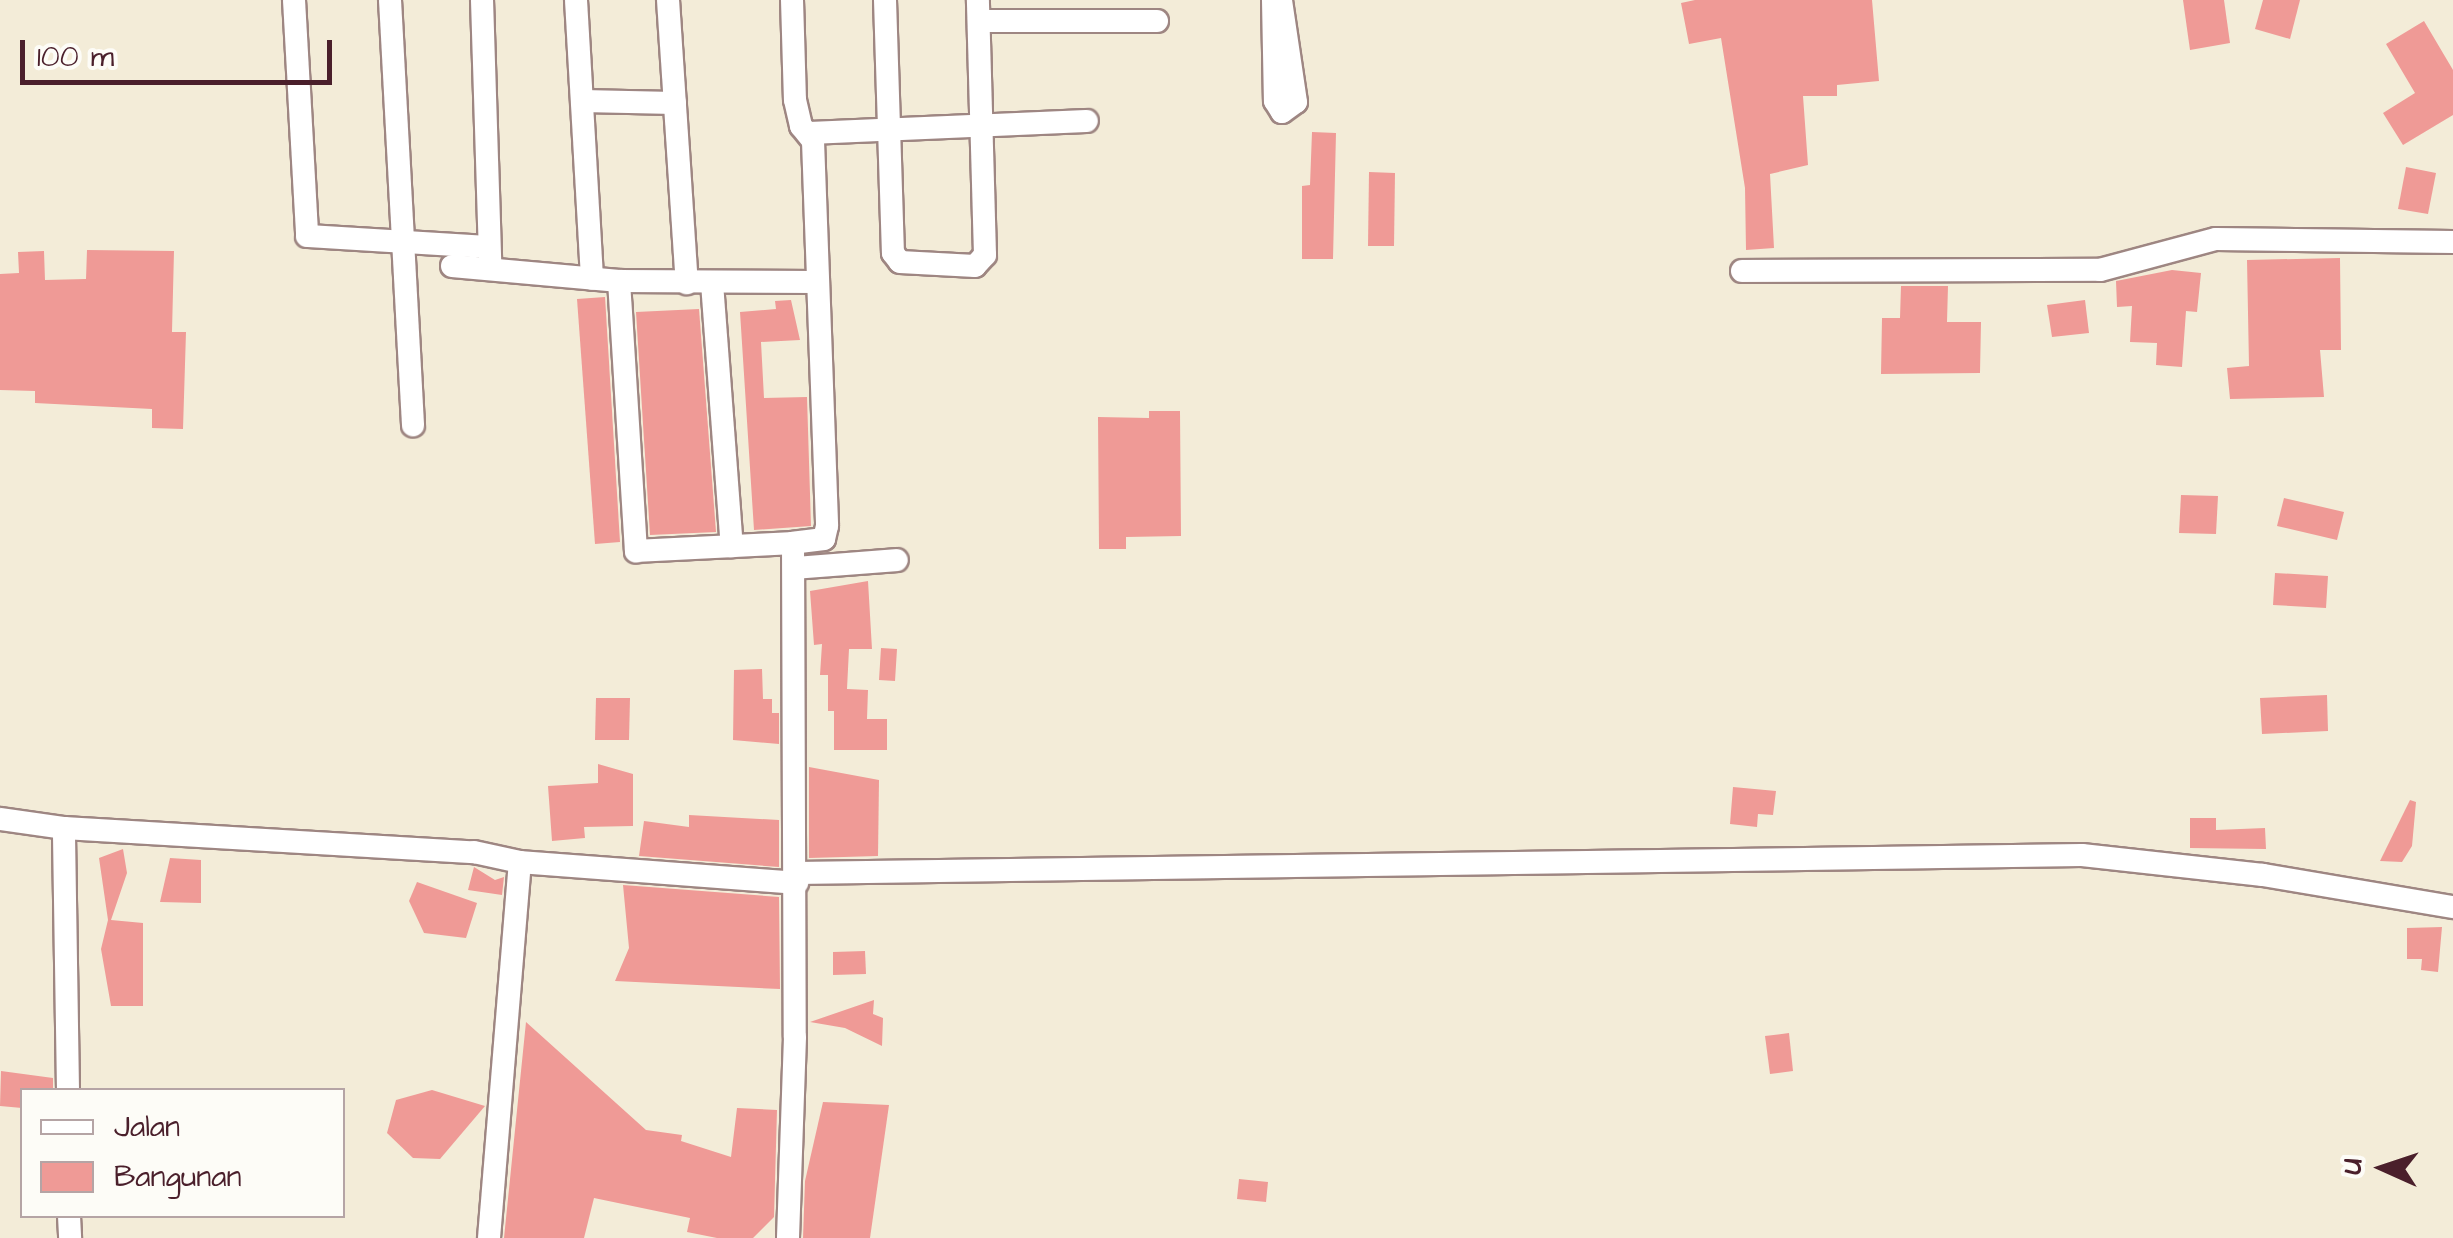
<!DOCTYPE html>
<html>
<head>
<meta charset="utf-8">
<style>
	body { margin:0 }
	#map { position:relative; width:2453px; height:1238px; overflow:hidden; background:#f3ecd8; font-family:"Architects Daughter",sans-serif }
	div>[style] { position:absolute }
	.building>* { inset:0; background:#ef9a96 }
	.roads { filter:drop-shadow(2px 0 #9e8682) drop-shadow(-2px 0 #9e8682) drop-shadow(0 2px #9e8682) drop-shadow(0 -2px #9e8682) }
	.minor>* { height:22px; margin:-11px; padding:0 11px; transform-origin:11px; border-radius:11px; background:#fff }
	span { translate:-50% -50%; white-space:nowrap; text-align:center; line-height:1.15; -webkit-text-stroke:10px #fdfcf7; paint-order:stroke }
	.legend { position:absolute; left:20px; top:1088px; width:325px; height:130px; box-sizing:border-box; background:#fdfcf7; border:2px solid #b5a4a5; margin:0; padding:12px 18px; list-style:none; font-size:30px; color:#4a1f2b }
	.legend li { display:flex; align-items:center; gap:20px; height:50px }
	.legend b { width:50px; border:2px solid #b5a4a5 }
	.north { position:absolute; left:2333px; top:1118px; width:100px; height:100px; -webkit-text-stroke:8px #fdfcf7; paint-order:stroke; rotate:273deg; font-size:28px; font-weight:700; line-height:40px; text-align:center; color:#4a1f2b }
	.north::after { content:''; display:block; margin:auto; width:35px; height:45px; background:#4a1f2b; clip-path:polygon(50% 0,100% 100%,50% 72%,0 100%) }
	.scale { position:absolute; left:20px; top:40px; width:312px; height:45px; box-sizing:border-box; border:5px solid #4a1f2b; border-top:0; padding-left:12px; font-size:30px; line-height:35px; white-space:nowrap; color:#4a1f2b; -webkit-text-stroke:8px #fdfcf7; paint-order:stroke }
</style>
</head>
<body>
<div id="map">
	<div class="building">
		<div style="clip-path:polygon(1695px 0,1872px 0,1879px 81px,1837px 85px,1837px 96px,1803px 96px,1808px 165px,1770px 174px,1774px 248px,1746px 250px,1745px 188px,1721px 38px,1689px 44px,1681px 3px)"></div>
		<div style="clip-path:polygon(2183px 0,2224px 0,2230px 43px,2190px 50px)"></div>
		<div style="clip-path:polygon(2263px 0,2300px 0,2290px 39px,2255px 29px)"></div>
		<div style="clip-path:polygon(2424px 21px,2453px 70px,2453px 115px,2403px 145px,2383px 113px,2415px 93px,2386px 44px)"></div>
		<div style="clip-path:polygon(1312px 132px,1336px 133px,1333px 259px,1302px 259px,1302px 186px,1310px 185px)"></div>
		<div style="clip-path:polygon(2406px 167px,2436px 173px,2428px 214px,2398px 209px)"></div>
		<div style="clip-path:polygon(1369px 172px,1395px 173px,1394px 246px,1368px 246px)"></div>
		<div style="clip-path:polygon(87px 250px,174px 251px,172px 332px,186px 332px,183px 429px,152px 428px,152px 409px,35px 403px,35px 391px,0 390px,0 274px,19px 273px,18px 252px,44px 251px,45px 280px,86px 279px)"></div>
		<div style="clip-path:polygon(2340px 258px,2341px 350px,2320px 350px,2324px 397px,2230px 399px,2227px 368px,2249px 366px,2247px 260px)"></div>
		<div style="clip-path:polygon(2172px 270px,2201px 273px,2197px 312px,2186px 311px,2182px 367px,2156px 365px,2157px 343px,2130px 342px,2132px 306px,2117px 307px,2116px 281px)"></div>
		<div style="clip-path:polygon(1901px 286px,1948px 286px,1947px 322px,1981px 322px,1980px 373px,1881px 374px,1882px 318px,1900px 318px)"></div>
		<div style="clip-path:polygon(605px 297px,620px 542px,595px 544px,577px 299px)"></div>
		<div style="clip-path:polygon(791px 300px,800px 340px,761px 342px,764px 398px,807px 397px,811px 526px,754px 530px,740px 312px,776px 309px,775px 301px)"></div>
		<div style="clip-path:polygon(2085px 300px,2089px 333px,2052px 337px,2047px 305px)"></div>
		<div style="clip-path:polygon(699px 309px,716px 532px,650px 535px,636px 312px)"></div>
		<div style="clip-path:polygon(1149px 411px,1180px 411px,1181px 536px,1126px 537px,1126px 549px,1099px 549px,1098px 417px,1149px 418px)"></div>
		<div style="clip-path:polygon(2181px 495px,2218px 496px,2216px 534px,2179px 533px)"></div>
		<div style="clip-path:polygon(2284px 498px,2344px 512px,2337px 540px,2277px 526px)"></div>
		<div style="clip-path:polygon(2275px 573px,2328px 576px,2326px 608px,2273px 605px)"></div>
		<div style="clip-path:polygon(868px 581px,872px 649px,849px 649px,847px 689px,868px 690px,867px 719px,887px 719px,887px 750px,834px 750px,834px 711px,828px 711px,828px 675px,820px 675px,822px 644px,814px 645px,810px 591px)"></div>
		<div style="clip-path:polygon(881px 648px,897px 649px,895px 681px,879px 680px)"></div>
		<div style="clip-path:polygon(762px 669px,763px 699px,772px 699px,772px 713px,779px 713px,779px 744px,733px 740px,734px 670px)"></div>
		<div style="clip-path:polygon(2327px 695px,2328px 731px,2262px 734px,2260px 698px)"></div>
		<div style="clip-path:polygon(596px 698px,630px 698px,629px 740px,595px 740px)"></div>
		<div style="clip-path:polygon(598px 764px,633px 774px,633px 826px,584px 827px,585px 838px,552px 841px,548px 786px,598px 783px)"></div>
		<div style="clip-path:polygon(809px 767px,879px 780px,878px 856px,809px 858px)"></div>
		<div style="clip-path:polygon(1733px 787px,1776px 791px,1773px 815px,1758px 814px,1757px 827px,1730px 824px)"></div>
		<div style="clip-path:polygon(2410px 800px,2416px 802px,2412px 846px,2402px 862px,2380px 861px)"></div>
		<div style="clip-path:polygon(689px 815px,779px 820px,779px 867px,639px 856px,644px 821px,689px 827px)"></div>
		<div style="clip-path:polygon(2190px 818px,2216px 818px,2216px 830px,2265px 828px,2266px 849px,2190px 848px)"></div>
		<div style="clip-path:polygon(123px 849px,127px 873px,111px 920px,143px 923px,143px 1006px,111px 1006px,101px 949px,108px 920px,99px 858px)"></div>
		<div style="clip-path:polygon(170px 858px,201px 860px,201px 903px,160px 902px)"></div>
		<div style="clip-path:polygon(474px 867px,495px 880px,504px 877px,502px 895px,468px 890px)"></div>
		<div style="clip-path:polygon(417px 882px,477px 903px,466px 938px,424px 933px,409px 901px)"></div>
		<div style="clip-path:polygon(623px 885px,779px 897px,780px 989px,615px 981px,629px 948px)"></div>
		<div style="clip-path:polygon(2442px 927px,2438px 972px,2421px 970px,2422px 959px,2407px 959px,2407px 928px)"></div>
		<div style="clip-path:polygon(865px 951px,866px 974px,833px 975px,833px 952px)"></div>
		<div style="clip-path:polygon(874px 1000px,873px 1014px,883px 1018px,882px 1046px,845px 1028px,810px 1022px)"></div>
		<div style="clip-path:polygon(526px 1022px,646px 1130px,682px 1135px,681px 1141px,731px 1157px,737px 1108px,777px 1110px,774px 1217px,753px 1238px,717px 1238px,687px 1232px,690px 1218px,594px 1198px,584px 1238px,504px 1238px)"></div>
		<div style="clip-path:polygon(1789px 1033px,1793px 1071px,1770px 1074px,1765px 1036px)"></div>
		<div style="clip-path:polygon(1px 1071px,53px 1078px,53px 1090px,22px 1090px,22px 1108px,0 1106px)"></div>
		<div style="clip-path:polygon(432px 1090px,485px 1106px,440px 1159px,413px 1158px,387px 1133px,396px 1100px)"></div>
		<div style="clip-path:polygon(823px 1102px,889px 1105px,870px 1238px,803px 1238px,805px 1181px)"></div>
		<div style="clip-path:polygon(1239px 1179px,1268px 1182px,1266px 1202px,1237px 1199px)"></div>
	</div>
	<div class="roads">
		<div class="minor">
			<div style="left:294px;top:0;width:236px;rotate:86.8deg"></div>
			<div style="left:307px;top:236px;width:182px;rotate:3.5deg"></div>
			<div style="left:390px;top:0;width:426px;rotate:86.9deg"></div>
			<div style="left:482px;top:0;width:261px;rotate:88.2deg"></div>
			<div style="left:576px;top:0;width:279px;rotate:86.7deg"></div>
			<div style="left:668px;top:0;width:284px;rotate:86.2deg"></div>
			<div style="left:792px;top:0;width:100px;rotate:88.3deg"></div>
			<div style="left:795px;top:100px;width:27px;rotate:77deg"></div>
			<div style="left:801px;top:126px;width:19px;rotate:51deg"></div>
			<div style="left:813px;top:141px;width:385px;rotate:87.9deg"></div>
			<div style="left:827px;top:526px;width:13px;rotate:103deg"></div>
			<div style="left:824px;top:539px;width:31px;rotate:173deg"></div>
			<div style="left:885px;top:0;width:253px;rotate:88.2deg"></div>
			<div style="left:893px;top:253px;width:11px;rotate:52deg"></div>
			<div style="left:900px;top:262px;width:75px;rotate:3.1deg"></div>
			<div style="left:975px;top:266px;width:15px;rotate:-48deg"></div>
			<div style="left:985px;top:255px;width:255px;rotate:-91.6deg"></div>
			<div style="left:1273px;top:0;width:101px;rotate:88.9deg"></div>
			<div style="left:1275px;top:101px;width:13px;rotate:58deg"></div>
			<div style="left:1282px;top:112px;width:17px;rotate:-36deg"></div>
			<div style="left:1296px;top:102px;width:103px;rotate:-98.4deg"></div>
			<div style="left:981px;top:21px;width:176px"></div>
			<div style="left:582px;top:101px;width:93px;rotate:1.2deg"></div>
			<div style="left:809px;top:133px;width:278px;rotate:-2.5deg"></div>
			<div style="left:452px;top:266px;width:168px;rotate:5.1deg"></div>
			<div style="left:619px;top:281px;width:197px;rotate:0.3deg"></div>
			<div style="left:1742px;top:271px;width:358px;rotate:-0.2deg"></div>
			<div style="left:2100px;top:270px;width:120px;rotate:-15deg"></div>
			<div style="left:2216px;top:239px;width:237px;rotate:0.7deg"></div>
			<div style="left:619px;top:281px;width:271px;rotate:86.4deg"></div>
			<div style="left:636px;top:551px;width:157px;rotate:-2.9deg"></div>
			<div style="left:793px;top:543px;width:494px;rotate:89.8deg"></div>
			<div style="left:795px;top:1037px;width:201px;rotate:92deg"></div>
			<div style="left:712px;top:283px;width:264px;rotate:85.7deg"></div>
			<div style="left:794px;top:568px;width:103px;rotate:-4.4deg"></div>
			<div style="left:0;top:819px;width:65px;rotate:8deg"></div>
			<div style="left:796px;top:873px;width:1286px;rotate:-0.8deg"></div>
			<div style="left:2082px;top:855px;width:182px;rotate:6.3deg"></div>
			<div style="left:2263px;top:875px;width:193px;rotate:9.6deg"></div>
			<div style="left:68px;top:1090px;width:262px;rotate:-90.9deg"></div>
			<div style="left:64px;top:828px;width:411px;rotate:3.4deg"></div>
			<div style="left:474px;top:852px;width:47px;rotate:12.3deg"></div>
			<div style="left:520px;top:862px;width:278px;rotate:4.3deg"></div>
			<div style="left:69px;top:1216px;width:22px;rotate:87deg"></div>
			<div style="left:489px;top:1238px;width:377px;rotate:-85.3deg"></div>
		</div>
	</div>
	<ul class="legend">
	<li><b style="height:12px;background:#fff"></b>Jalan</li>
	<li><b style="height:28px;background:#ef9a96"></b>Bangunan</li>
	</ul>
	<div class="north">U</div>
	<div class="scale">100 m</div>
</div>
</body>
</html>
